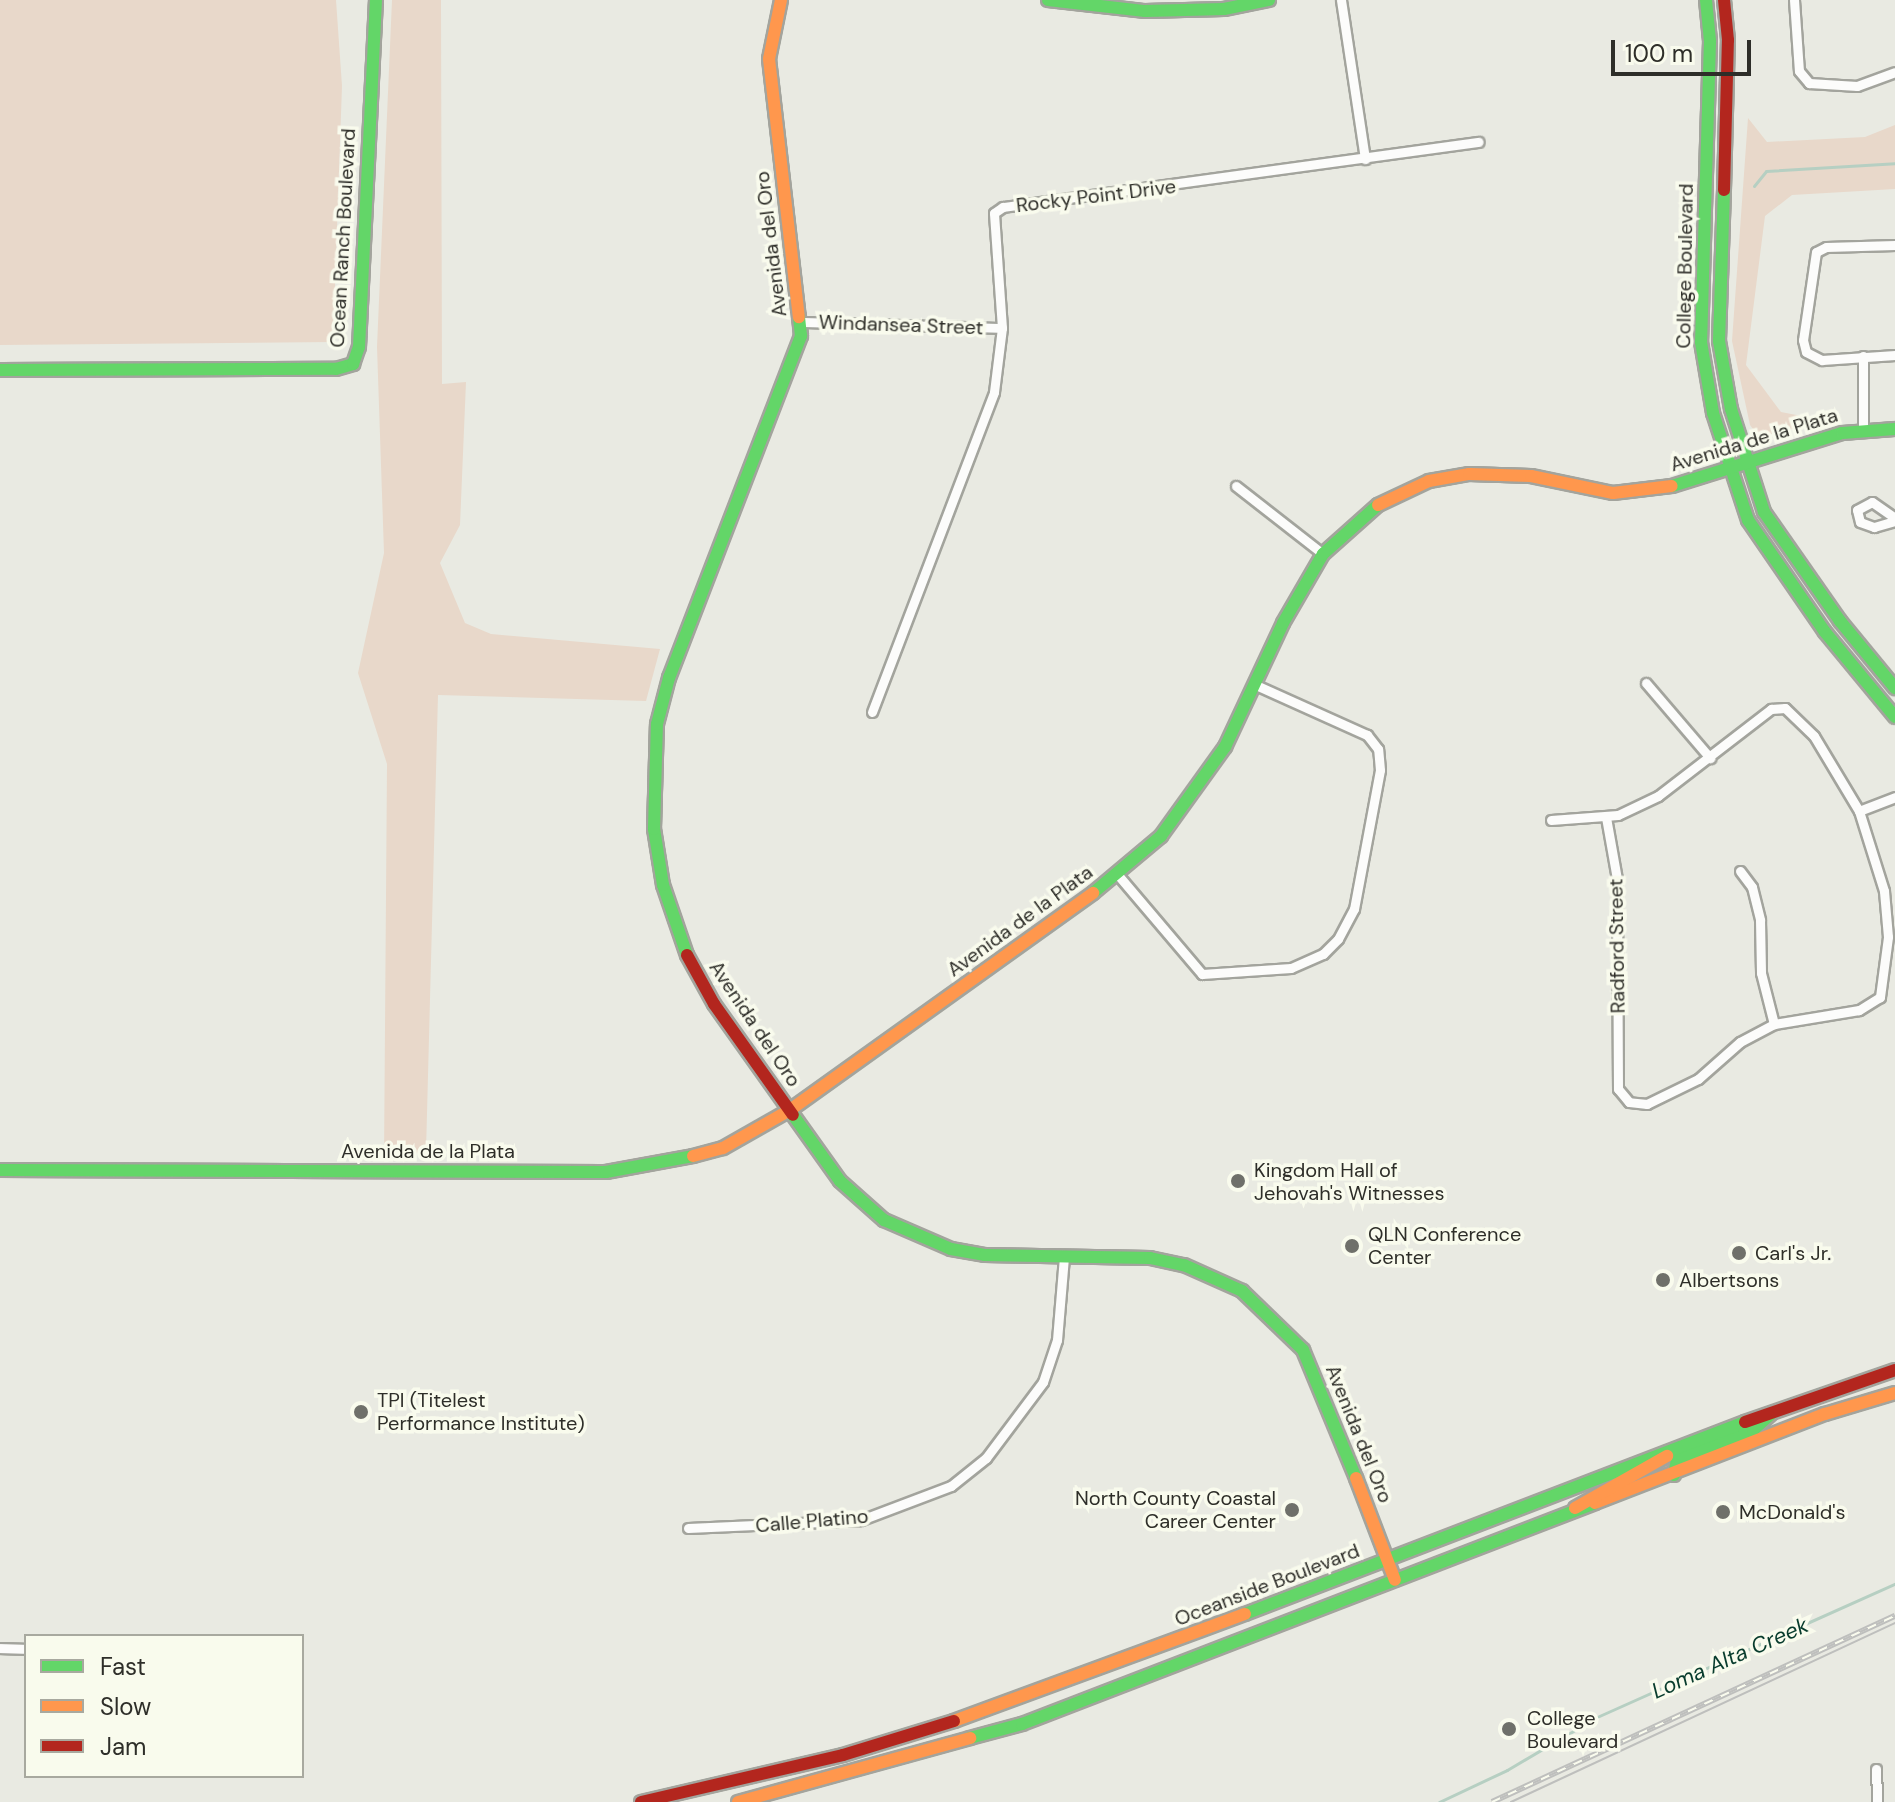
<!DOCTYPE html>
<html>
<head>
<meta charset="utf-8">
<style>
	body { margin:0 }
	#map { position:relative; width:1895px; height:1802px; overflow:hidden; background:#e9eae2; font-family:"DM Sans",sans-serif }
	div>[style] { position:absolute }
	.green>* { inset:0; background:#e8d8ca }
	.stream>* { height:3px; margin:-1.5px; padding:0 1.5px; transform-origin:1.5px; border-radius:1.5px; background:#b6cfc2 }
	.roads { filter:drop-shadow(2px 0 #a3a49d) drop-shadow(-2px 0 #a3a49d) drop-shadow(0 2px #a3a49d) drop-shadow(0 -2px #a3a49d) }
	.street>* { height:9px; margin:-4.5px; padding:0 4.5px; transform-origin:4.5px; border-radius:4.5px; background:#fcfcfb }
	.fast>* { height:12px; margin:-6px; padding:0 6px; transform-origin:6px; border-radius:6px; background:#63d668 }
	.slow>* { height:12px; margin:-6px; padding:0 6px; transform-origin:6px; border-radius:6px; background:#ff974d }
	.jam>* { height:12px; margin:-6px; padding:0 6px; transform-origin:6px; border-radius:6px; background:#b3261e }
	.tram>* { height:2px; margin:-1px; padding:0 1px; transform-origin:1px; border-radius:1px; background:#bebfbd }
	.rail>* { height:6px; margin-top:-3px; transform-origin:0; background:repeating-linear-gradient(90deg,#f9fbed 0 9px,#bebfbd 0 18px); box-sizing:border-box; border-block:2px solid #bebfbd }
	.dots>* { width:22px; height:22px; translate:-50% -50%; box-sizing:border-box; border:4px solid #f9fbed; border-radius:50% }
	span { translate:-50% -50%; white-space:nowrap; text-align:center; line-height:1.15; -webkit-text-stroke:7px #f9fbed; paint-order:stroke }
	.street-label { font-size:20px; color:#2e2e29 }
	.poi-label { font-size:20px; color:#2e2e29 }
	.left { translate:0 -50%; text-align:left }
	.right { translate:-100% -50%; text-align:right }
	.water-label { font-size:22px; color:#083c2d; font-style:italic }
	.legend { position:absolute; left:24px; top:1634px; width:280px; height:144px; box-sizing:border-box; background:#f9fbed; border:2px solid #a8a99f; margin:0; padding:10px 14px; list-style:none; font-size:24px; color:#2e2e29 }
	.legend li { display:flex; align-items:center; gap:16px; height:40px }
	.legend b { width:40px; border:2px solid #a8a99f }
	.scale { position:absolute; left:1611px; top:40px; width:140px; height:36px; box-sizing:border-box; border:4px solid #2e2e29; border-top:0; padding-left:10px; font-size:24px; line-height:28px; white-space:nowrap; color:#2e2e29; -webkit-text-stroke:6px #f9fbed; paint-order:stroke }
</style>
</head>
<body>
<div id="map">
	<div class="green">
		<div style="clip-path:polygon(0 0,336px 0,342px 86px,333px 342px,0 345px)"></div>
		<div style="clip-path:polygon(392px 0,441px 0,442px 384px,466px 382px,460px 525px,440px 563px,465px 623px,491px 634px,660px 649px,646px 701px,438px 695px,426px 1152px,384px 1158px,387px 764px,358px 673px,384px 553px,377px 347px)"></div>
		<div style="clip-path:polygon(1748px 118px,1767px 142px,1865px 137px,1895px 125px,1895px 189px,1792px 195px,1765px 216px,1746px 365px,1781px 412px,1827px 421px,1759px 437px,1750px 425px,1732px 341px)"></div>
	</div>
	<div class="stream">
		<div style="left:1754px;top:186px;width:19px;rotate:-51deg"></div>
		<div style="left:1766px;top:171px;width:129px;rotate:-3.5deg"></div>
		<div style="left:1439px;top:1802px;width:75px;rotate:-25.2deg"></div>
		<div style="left:1507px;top:1770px;width:104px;rotate:-30.5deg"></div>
		<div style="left:1597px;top:1717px;width:326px;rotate:-24.1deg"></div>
	</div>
	<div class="roads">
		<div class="street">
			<div style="left:1341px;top:0;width:161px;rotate:81.4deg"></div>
			<div style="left:1794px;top:0;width:71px;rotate:86deg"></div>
			<div style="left:1799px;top:71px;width:16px;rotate:50deg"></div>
			<div style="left:1809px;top:83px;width:48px;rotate:3.6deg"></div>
			<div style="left:1857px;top:86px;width:40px;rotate:-20.2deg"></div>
			<div style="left:1895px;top:245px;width:69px;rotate:178.3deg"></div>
			<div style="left:1826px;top:247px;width:11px;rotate:153deg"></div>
			<div style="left:1816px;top:252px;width:89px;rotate:98.4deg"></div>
			<div style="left:1803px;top:340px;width:12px;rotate:76deg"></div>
			<div style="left:1806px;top:352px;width:18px;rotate:27deg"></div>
			<div style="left:1822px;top:360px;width:73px;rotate:-3.9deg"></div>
			<div style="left:800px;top:322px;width:202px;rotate:1.7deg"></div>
			<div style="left:1863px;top:356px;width:72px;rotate:90deg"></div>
			<div style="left:1236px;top:486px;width:110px;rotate:38deg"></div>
			<div style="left:1895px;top:518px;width:28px;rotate:-145deg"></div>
			<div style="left:1872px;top:502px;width:17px;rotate:152deg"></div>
			<div style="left:1857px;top:510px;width:12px;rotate:76deg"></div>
			<div style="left:1860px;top:522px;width:15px;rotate:20deg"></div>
			<div style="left:1874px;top:527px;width:22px;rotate:-16deg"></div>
			<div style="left:1646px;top:683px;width:99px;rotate:49.5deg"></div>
			<div style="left:872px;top:712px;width:342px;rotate:-69.1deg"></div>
			<div style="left:994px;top:392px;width:64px;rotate:-82.9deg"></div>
			<div style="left:1002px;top:328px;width:115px;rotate:-94deg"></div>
			<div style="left:994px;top:213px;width:11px;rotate:-34deg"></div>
			<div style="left:1003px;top:207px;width:480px;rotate:-7.8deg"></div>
			<div style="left:1859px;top:811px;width:39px;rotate:-21deg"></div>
			<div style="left:1551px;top:820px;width:67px;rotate:-4.3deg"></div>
			<div style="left:1618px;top:815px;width:44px;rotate:-25.4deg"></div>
			<div style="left:1658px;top:796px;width:143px;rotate:-37.6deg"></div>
			<div style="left:1771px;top:709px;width:14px;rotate:-4deg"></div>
			<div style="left:1785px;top:708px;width:40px;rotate:44deg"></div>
			<div style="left:1814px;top:736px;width:87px;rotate:59deg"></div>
			<div style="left:1859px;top:811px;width:84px;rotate:72.6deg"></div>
			<div style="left:1884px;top:891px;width:46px;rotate:85deg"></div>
			<div style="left:1888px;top:937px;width:61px;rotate:97.6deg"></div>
			<div style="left:1880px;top:997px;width:25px;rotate:148deg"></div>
			<div style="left:1859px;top:1010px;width:86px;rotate:170.6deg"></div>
			<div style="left:1774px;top:1024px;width:38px;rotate:152deg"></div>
			<div style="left:1740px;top:1042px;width:56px;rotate:138.6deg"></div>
			<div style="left:1698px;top:1079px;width:57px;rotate:153.9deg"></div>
			<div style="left:1647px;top:1104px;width:18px;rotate:-174deg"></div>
			<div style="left:1629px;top:1102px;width:17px;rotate:-130deg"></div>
			<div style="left:1618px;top:1089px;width:210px;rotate:-90.3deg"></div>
			<div style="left:1617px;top:879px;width:63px;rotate:-100.1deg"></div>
			<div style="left:1740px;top:871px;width:20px;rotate:53deg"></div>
			<div style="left:1752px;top:887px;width:34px;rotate:76deg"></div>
			<div style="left:1760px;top:920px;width:53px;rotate:88.9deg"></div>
			<div style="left:1761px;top:973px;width:53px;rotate:75.7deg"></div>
			<div style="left:1118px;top:875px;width:130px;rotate:49.7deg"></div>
			<div style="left:1202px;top:974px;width:89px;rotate:-3.9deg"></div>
			<div style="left:1291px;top:968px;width:35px;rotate:-24deg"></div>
			<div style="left:1323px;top:954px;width:21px;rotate:-45deg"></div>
			<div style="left:1338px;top:939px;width:34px;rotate:-62deg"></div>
			<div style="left:1354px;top:909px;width:141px;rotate:-79.4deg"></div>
			<div style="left:1380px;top:770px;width:21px;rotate:-95deg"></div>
			<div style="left:1378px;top:749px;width:18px;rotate:-128deg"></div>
			<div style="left:1367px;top:735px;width:122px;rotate:-155.8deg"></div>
			<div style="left:688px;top:1528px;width:173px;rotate:-2.6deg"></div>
			<div style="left:861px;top:1520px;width:96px;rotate:-20.7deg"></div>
			<div style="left:951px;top:1486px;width:45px;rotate:-38.7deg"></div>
			<div style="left:986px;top:1458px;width:95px;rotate:-53.1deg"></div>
			<div style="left:1043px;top:1382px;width:44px;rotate:-71.6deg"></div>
			<div style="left:1057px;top:1340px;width:83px;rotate:-85.2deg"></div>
			<div style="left:0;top:1648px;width:26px;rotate:2deg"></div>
			<div style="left:1876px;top:1769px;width:33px;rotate:88deg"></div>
		</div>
		<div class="fast">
			<div style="left:1048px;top:0;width:98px;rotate:6.5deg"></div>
			<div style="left:1145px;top:11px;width:79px;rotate:-1.5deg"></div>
			<div style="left:1224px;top:9px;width:46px;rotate:-11.3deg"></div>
			<div style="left:1706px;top:0;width:41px;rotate:84.4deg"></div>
			<div style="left:1710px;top:41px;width:301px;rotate:91.7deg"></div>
			<div style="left:1701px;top:342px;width:72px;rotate:80.4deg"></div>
			<div style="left:1713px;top:413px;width:113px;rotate:71.9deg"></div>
			<div style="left:1748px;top:520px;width:136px;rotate:55.5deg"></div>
			<div style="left:1825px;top:632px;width:110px;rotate:50.5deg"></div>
			<div style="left:1724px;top:190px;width:151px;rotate:91.9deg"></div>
			<div style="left:1719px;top:341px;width:69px;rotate:80deg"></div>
			<div style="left:1731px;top:409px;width:108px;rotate:72.2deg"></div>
			<div style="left:1764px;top:512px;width:133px;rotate:55.1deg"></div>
			<div style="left:1840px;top:621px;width:87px;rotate:50.6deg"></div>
			<div style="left:0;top:370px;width:336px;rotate:-0.2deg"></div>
			<div style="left:336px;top:369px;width:18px;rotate:-16deg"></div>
			<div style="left:353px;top:364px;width:18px;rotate:-71deg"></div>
			<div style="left:359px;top:347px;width:347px;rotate:-87.2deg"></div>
			<div style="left:1672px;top:486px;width:178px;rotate:-17.3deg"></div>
			<div style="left:1842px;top:433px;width:53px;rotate:-4.3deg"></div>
			<div style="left:1093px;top:893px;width:89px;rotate:-40deg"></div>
			<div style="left:1161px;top:836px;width:110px;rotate:-54.3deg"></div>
			<div style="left:1225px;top:747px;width:137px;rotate:-64.9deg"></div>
			<div style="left:1283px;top:623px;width:80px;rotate:-59.9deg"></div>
			<div style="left:1323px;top:554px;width:74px;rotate:-41.7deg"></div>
			<div style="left:687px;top:955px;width:74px;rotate:-108.9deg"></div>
			<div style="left:663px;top:885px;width:57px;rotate:-99.1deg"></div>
			<div style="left:654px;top:829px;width:105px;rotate:-88.4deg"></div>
			<div style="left:657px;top:724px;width:48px;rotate:-75.4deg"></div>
			<div style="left:669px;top:678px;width:367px;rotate:-68.9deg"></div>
			<div style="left:801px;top:336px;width:19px;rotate:-96deg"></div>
			<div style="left:793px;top:1115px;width:81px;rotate:54.5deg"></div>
			<div style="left:840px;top:1181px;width:59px;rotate:41.6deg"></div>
			<div style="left:884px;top:1220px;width:73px;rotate:23.4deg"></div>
			<div style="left:951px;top:1249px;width:35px;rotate:10deg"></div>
			<div style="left:985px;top:1255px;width:165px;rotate:1deg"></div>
			<div style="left:1150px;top:1258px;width:35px;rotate:12deg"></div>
			<div style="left:1184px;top:1265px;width:64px;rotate:24.1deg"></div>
			<div style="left:1242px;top:1291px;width:85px;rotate:44deg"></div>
			<div style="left:1303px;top:1350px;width:139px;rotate:67.5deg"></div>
			<div style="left:0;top:1170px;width:606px;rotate:0.19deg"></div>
			<div style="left:606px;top:1172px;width:88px;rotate:-10.4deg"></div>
			<div style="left:1674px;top:1475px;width:15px;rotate:-79deg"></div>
			<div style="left:1677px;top:1460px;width:82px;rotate:-21.5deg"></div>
			<div style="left:1753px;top:1430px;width:24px;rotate:-42deg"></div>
			<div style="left:1245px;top:1614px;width:536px;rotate:-21.01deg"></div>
			<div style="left:970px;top:1738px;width:54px;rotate:-15.1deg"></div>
			<div style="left:1022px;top:1724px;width:614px;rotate:-21.09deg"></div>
		</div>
		<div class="slow">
			<div style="left:781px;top:0;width:60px;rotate:101.5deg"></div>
			<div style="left:769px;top:59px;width:260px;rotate:83.4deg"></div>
			<div style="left:1378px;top:505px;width:56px;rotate:-25.2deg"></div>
			<div style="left:1429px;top:481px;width:41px;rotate:-9.9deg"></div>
			<div style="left:1469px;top:474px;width:62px;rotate:1.8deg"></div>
			<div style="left:1531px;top:476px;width:84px;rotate:11.7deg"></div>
			<div style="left:1613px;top:493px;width:59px;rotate:-6.8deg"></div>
			<div style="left:693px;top:1156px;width:31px;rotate:-15deg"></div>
			<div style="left:723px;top:1148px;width:77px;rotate:-29.6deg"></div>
			<div style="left:790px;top:1110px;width:373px;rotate:-35.6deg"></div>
			<div style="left:1356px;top:1478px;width:109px;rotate:69.1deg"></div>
			<div style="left:1595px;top:1503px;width:247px;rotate:-21.2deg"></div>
			<div style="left:1825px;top:1414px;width:73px;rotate:-16.7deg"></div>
			<div style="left:1575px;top:1508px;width:106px;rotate:-29.5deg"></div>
			<div style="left:954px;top:1721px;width:310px;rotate:-20.2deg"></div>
			<div style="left:738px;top:1802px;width:241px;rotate:-15.4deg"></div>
		</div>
		<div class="jam">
			<div style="left:1724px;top:190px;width:150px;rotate:-88.5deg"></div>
			<div style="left:1728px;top:40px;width:40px;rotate:-95.7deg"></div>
			<div style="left:687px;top:955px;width:56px;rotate:61.1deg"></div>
			<div style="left:714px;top:1004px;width:136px;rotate:54.6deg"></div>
			<div style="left:1745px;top:1422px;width:159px;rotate:-19.1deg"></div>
			<div style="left:641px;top:1802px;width:207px;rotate:-13.1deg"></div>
			<div style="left:843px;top:1755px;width:116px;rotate:-17deg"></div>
		</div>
	</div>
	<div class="tram">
		<div style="left:1511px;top:1802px;width:424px;rotate:-25deg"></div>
	</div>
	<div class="rail">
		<div style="left:1492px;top:1802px;width:444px;rotate:-24.8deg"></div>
	</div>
	<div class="dots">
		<div style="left:1238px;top:1181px;background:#6f706a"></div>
		<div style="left:1352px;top:1246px;background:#6f706a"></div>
		<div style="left:1739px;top:1253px;background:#6f706a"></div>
		<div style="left:1663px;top:1280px;background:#6f706a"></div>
		<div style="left:361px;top:1412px;background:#6f706a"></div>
		<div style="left:1292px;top:1510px;background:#6f706a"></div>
		<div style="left:1723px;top:1512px;background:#6f706a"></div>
		<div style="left:1509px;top:1729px;background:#6f706a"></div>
	</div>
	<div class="street-label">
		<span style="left:1096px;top:196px;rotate:-7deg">Rocky Point Drive</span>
		<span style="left:343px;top:238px;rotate:-87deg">Ocean Ranch Boulevard</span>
		<span style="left:771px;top:244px;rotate:-97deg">Avenida del Oro</span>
		<span style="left:1685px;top:266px;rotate:-89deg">College Boulevard</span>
		<span style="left:901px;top:325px;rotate:2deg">Windansea Street</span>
		<span style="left:1754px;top:440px;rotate:-17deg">Avenida de la Plata</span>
		<span style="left:1020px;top:921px;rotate:-36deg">Avenida de la Plata</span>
		<span style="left:1617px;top:946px;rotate:-91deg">Radford Street</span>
		<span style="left:755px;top:1024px;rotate:56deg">Avenida del Oro</span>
		<span style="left:428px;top:1151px">Avenida de la Plata</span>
		<span style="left:1359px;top:1434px;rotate:68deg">Avenida del Oro</span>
		<span style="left:812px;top:1521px;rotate:-5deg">Calle Platino</span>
		<span style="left:1267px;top:1585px;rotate:-21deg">Oceanside Boulevard</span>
	</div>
	<div class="poi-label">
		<span class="left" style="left:1254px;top:1182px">Kingdom Hall of<br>Jehovah's Witnesses</span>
		<span class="left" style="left:1368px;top:1246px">QLN Conference<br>Center</span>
		<span class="left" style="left:1755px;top:1253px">Carl's Jr.</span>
		<span class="left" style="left:1679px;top:1280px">Albertsons</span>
		<span class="left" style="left:377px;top:1412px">TPI (Titelest<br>Performance Institute)</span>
		<span class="right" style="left:1276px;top:1510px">North County Coastal<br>Career Center</span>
		<span class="left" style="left:1739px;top:1512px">McDonald's</span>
		<span class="left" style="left:1527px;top:1730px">College<br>Boulevard</span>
	</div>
	<div class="water-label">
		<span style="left:1730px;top:1658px;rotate:-24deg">Loma Alta Creek</span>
	</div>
	<ul class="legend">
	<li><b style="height:10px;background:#63d668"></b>Fast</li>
	<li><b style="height:10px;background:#ff974d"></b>Slow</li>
	<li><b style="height:10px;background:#b3261e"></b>Jam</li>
	</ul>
	<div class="scale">100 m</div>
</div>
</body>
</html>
